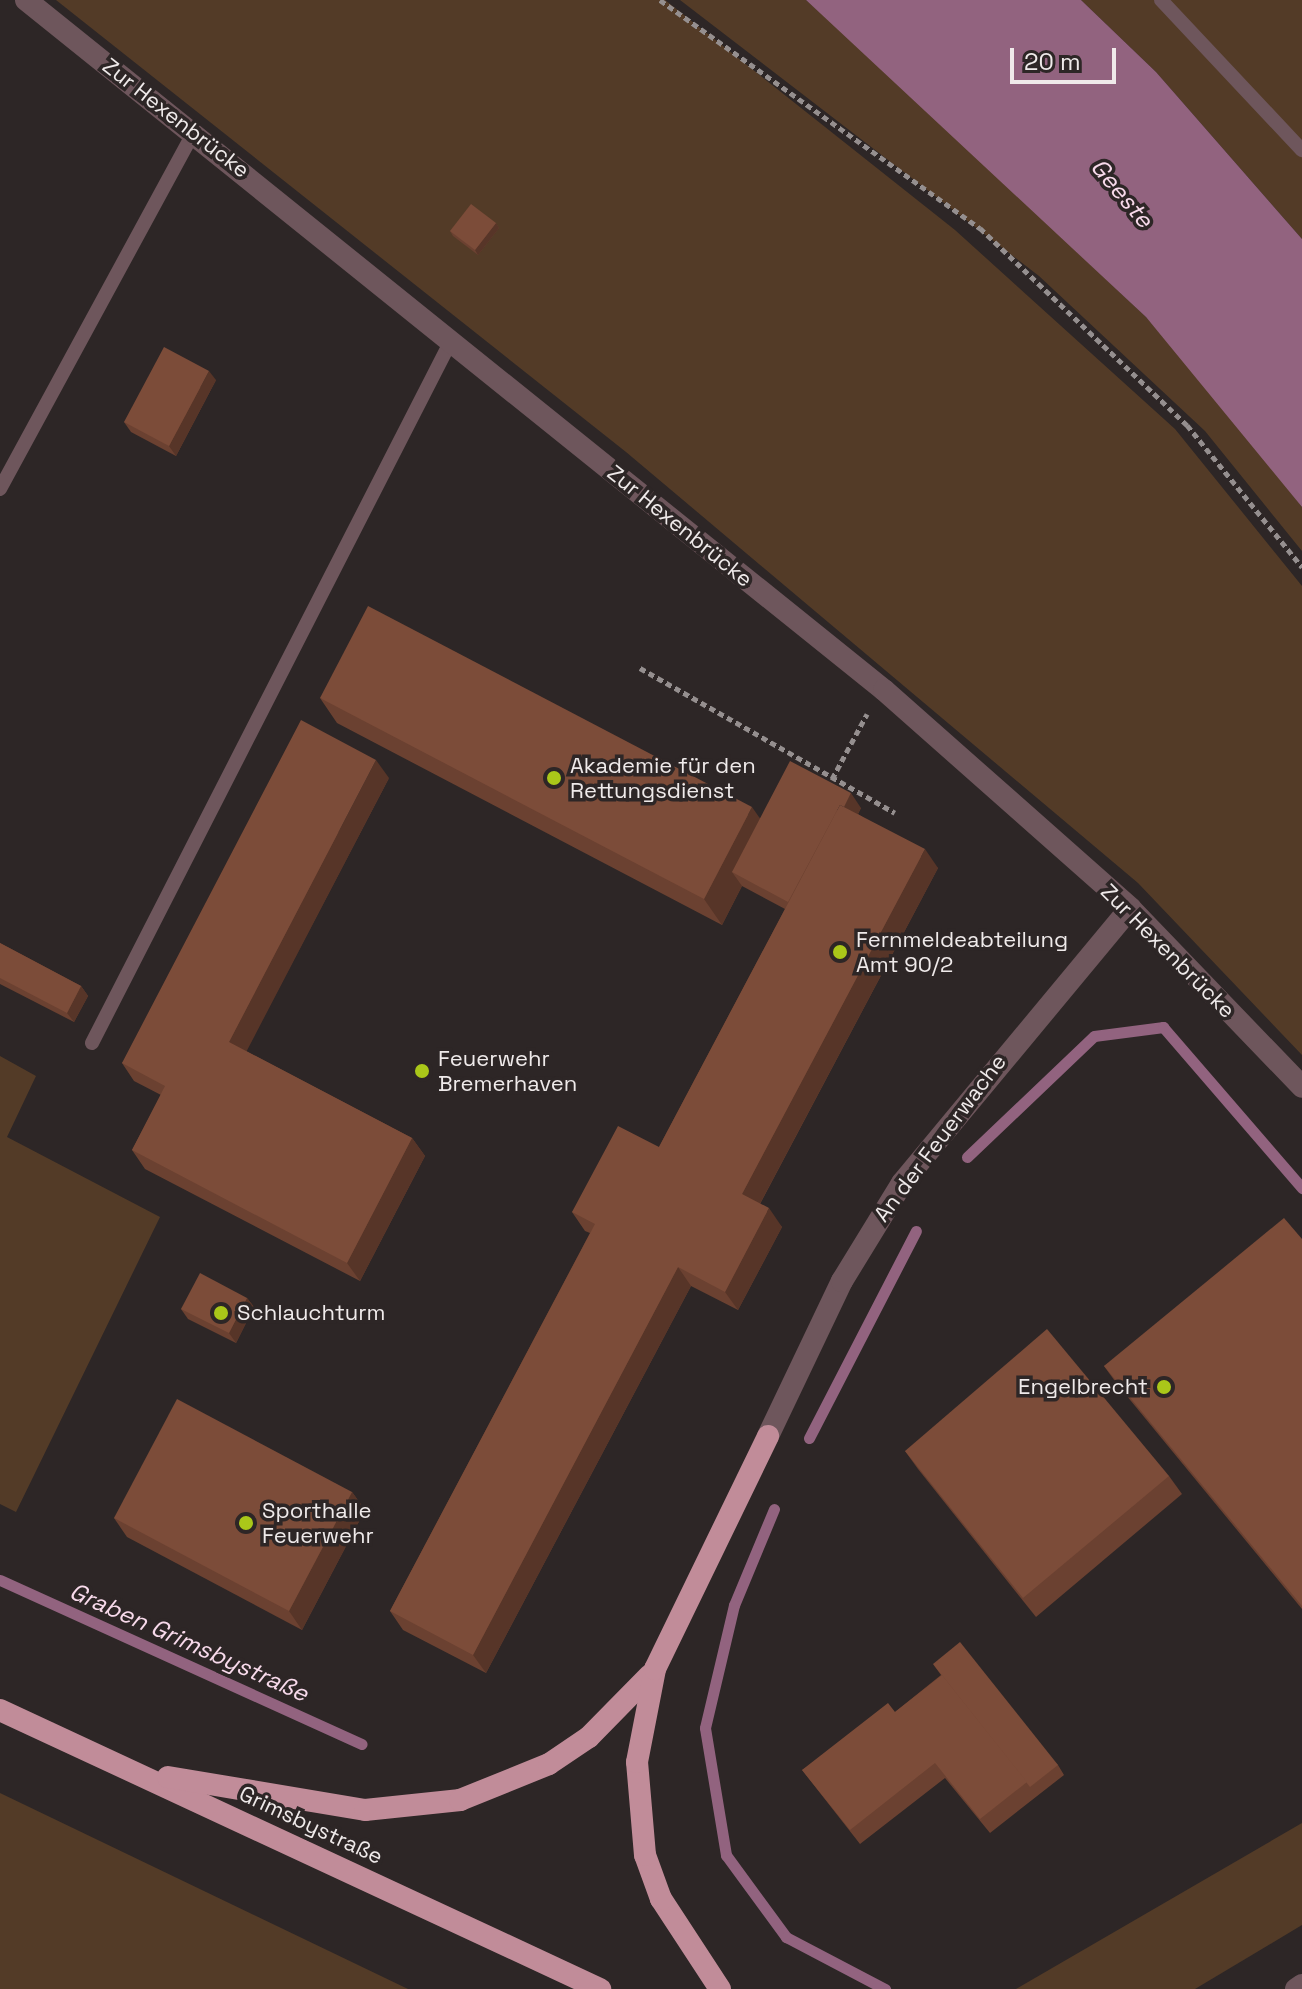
<!DOCTYPE html>
<html>
<head>
<meta charset="utf-8">
<style>
	body { margin:0 }
	#map { position:relative; width:1302px; height:1989px; overflow:hidden; background:#2d2626; font-family:"Space Grotesk",sans-serif }
	div>[style] { position:absolute }
	.green>* { inset:0; background:#533b27 }
	.water>* { inset:0; background:#92637f }
	.stream>* { height:11px; margin:-5.5px; padding:0 5.5px; transform-origin:5.5px; border-radius:5.5px; background:#92637f }
	.path>* { height:5px; margin-top:-2.5px; transform-origin:0; background:repeating-linear-gradient(90deg,#958f8f 0 6px,transparent 0 10px) }
	.service>* { height:14px; margin:-7px; padding:0 7px; transform-origin:7px; border-radius:7px; background:#6e565c }
	.minor>* { height:22px; margin:-11px; padding:0 11px; transform-origin:11px; border-radius:11px; background:#6e565c }
	.trunk>* { height:22px; margin:-11px; padding:0 11px; transform-origin:11px; border-radius:11px; background:#c18c99 }
	.wall>* { inset:0; background:#6b4131 }
	.shaded-wall>* { inset:0; background:#573528 }
	.building>* { inset:0; background:#7c4c39 }
	.dots>* { width:22px; height:22px; translate:-50% -50%; box-sizing:border-box; border:4px solid #2d2626; border-radius:50% }
	span { translate:-50% -50%; white-space:nowrap; text-align:center; line-height:1.15; -webkit-text-stroke:7px #2d2626; paint-order:stroke }
	.street-label { font-size:22px; color:#efeaea }
	.poi-label { font-size:22px; color:#efeaea }
	.left { translate:0 -50%; text-align:left }
	.right { translate:-100% -50%; text-align:right }
	.water-label { font-size:24px; color:#f8daeb; font-style:italic }
	.scale { position:absolute; left:1010px; top:48px; width:106px; height:36px; box-sizing:border-box; border:4px solid #efeaea; border-top:0; padding-left:10px; font-size:24px; line-height:28px; white-space:nowrap; color:#efeaea; -webkit-text-stroke:6px #2d2626; paint-order:stroke }
</style>
</head>
<body>
<div id="map">
	<div class="green">
		<div style="clip-path:polygon(56px 0,665px 0,955px 230px,1175px 429px,1302px 586px,1302px 1055px,1138px 883px,626px 452px)"></div>
		<div style="clip-path:polygon(680px 0,806px 0,874px 60px,1146px 317px,1233px 417px,1302px 507px,1302px 551px,1205px 431px,1039px 276px)"></div>
		<div style="clip-path:polygon(1081px 0,1302px 0,1302px 239px,1156px 72px)"></div>
		<div style="clip-path:polygon(0 1056px,36px 1076px,7px 1137px,160px 1217px,16px 1512px,0 1504px)"></div>
		<div style="clip-path:polygon(0 1793px,408px 1989px,0 1989px)"></div>
		<div style="clip-path:polygon(1302px 1823px,1302px 1925px,1195px 1989px,1016px 1989px)"></div>
	</div>
	<div class="water">
		<div style="clip-path:polygon(806px 0,1081px 0,1156px 72px,1302px 239px,1302px 507px,1146px 317px)"></div>
	</div>
	<div class="stream">
		<div style="left:967px;top:1157px;width:175px;rotate:-43.6deg"></div>
		<div style="left:1094px;top:1036px;width:70px;rotate:-7.4deg"></div>
		<div style="left:1163px;top:1027px;width:213px;rotate:49.2deg"></div>
		<div style="left:809px;top:1438px;width:233px;rotate:-62.7deg"></div>
		<div style="left:774px;top:1509px;width:104px;rotate:112.6deg"></div>
		<div style="left:734px;top:1605px;width:126px;rotate:103.3deg"></div>
		<div style="left:705px;top:1728px;width:129px;rotate:80.6deg"></div>
		<div style="left:726px;top:1855px;width:102px;rotate:53.8deg"></div>
		<div style="left:786px;top:1937px;width:112px;rotate:27.7deg"></div>
		<div style="left:0;top:1580px;width:397px;rotate:24.4deg"></div>
	</div>
	<div class="path">
		<div style="left:660px;top:0;width:393px;rotate:35.5deg"></div>
		<div style="left:980px;top:228px;width:286px;rotate:43.6deg"></div>
		<div style="left:1187px;top:425px;width:183px;rotate:51deg"></div>
		<div style="left:640px;top:668px;width:293px;rotate:29.6deg"></div>
		<div style="left:832px;top:779px;width:74px;rotate:-61.7deg"></div>
	</div>
	<div class="service">
		<div style="left:1161px;top:0;width:206px;rotate:46.8deg"></div>
		<div style="left:0;top:489px;width:407px;rotate:-61.5deg"></div>
		<div style="left:92px;top:1043px;width:791px;rotate:-62.92deg"></div>
	</div>
	<div class="minor">
		<div style="left:26px;top:0;width:1101px;rotate:38.81deg"></div>
		<div style="left:884px;top:690px;width:329px;rotate:41.5deg"></div>
		<div style="left:1130px;top:908px;width:248px;rotate:46.1deg"></div>
		<div style="left:768px;top:1436px;width:172px;rotate:-64.5deg"></div>
		<div style="left:842px;top:1281px;width:115px;rotate:-58.5deg"></div>
		<div style="left:902px;top:1183px;width:357px;rotate:-50.3deg"></div>
		<div style="left:1296px;top:1989px;width:7px;rotate:-34deg"></div>
	</div>
	<div class="trunk">
		<div style="left:0;top:1710px;width:662px;rotate:24.94deg"></div>
		<div style="left:168px;top:1777px;width:200px;rotate:9.5deg"></div>
		<div style="left:365px;top:1810px;width:96px;rotate:-6deg"></div>
		<div style="left:460px;top:1800px;width:96px;rotate:-22deg"></div>
		<div style="left:549px;top:1764px;width:48px;rotate:-34deg"></div>
		<div style="left:589px;top:1737px;width:86px;rotate:-45.5deg"></div>
		<div style="left:720px;top:1989px;width:108px;rotate:-123.2deg"></div>
		<div style="left:661px;top:1899px;width:47px;rotate:-110deg"></div>
		<div style="left:645px;top:1855px;width:93px;rotate:-94.9deg"></div>
		<div style="left:637px;top:1762px;width:95px;rotate:-79deg"></div>
		<div style="left:655px;top:1669px;width:259px;rotate:-64.1deg"></div>
	</div>
	<div class="wall">
		<div style="clip-path:polygon(496px 223px,499px 228px,478px 255px,453px 236px,450px 231px)"></div>
		<div style="clip-path:polygon(216px 380px,176px 456px,131px 432px,124px 422px)"></div>
		<div style="clip-path:polygon(320px 698px,760px 818px,861px 808px,858px 814px,938px 868px,760px 1204px,782px 1227px,738px 1310px,691px 1286px,486px 1673px,403px 1630px,390px 1611px,590px 1233px,585px 1231px,572px 1212px,659px 1147px,785px 909px,742px 886px,722px 925px,337px 723px)"></div>
		<div style="clip-path:polygon(389px 778px,246px 1051px,412px 1138px,425px 1156px,360px 1281px,145px 1169px,132px 1150px,161px 1095px,134px 1081px,122px 1063px)"></div>
		<div style="clip-path:polygon(0 943px,81px 986px,88px 996px,74px 1022px,0 984px)"></div>
		<div style="clip-path:polygon(1302px 1239px,1302px 1609px,1117px 1384px,1104px 1366px)"></div>
		<div style="clip-path:polygon(247px 1298px,254px 1307px,236px 1343px,188px 1319px,181px 1309px)"></div>
		<div style="clip-path:polygon(905px 1451px,1169px 1476px,1182px 1494px,1036px 1617px,918px 1469px)"></div>
		<div style="clip-path:polygon(352px 1492px,365px 1510px,302px 1630px,127px 1537px,114px 1518px)"></div>
		<div style="clip-path:polygon(933px 1664px,1058px 1765px,1064px 1775px,990px 1833px,945px 1778px,860px 1844px,802px 1770px,895px 1712px,941px 1675px)"></div>
	</div>
	<div class="shaded-wall">
		<div style="clip-path:polygon(496px 223px,499px 228px,478px 255px,475px 250px)"></div>
		<div style="clip-path:polygon(209px 371px,216px 380px,176px 456px,169px 446px)"></div>
		<div style="clip-path:polygon(376px 760px,389px 778px,242px 1060px,229px 1042px)"></div>
		<div style="clip-path:polygon(851px 793px,861px 808px,802px 919px,792px 904px)"></div>
		<div style="clip-path:polygon(752px 807px,770px 833px,732px 872px,742px 886px,722px 925px,704px 899px)"></div>
		<div style="clip-path:polygon(925px 849px,938px 868px,755px 1213px,742px 1194px)"></div>
		<div style="clip-path:polygon(81px 986px,88px 996px,74px 1022px,67px 1013px)"></div>
		<div style="clip-path:polygon(412px 1138px,425px 1156px,360px 1281px,347px 1263px)"></div>
		<div style="clip-path:polygon(769px 1208px,782px 1227px,738px 1310px,725px 1292px)"></div>
		<div style="clip-path:polygon(678px 1267px,691px 1286px,486px 1673px,473px 1655px)"></div>
		<div style="clip-path:polygon(247px 1298px,254px 1307px,236px 1343px,229px 1333px)"></div>
		<div style="clip-path:polygon(352px 1492px,365px 1510px,302px 1630px,289px 1611px)"></div>
	</div>
	<div class="building">
		<div style="clip-path:polygon(471px 204px,496px 223px,475px 250px,450px 231px)"></div>
		<div style="clip-path:polygon(164px 347px,209px 371px,169px 446px,124px 422px)"></div>
		<div style="clip-path:polygon(368px 606px,752px 807px,704px 899px,320px 698px)"></div>
		<div style="clip-path:polygon(301px 720px,376px 760px,229px 1042px,412px 1138px,347px 1263px,132px 1150px,165px 1086px,122px 1063px)"></div>
		<div style="clip-path:polygon(790px 761px,851px 793px,844px 807px,840px 805px,788px 902px,732px 872px)"></div>
		<div style="clip-path:polygon(840px 805px,925px 849px,742px 1194px,769px 1208px,725px 1292px,678px 1267px,473px 1655px,390px 1611px,595px 1224px,572px 1212px,618px 1126px,659px 1147px)"></div>
		<div style="clip-path:polygon(0 943px,81px 986px,67px 1013px,0 978px)"></div>
		<div style="clip-path:polygon(1284px 1218px,1302px 1239px,1302px 1606px,1104px 1366px)"></div>
		<div style="clip-path:polygon(200px 1273px,247px 1298px,229px 1333px,181px 1309px)"></div>
		<div style="clip-path:polygon(1047px 1329px,1169px 1476px,1023px 1598px,905px 1451px)"></div>
		<div style="clip-path:polygon(177px 1399px,352px 1492px,289px 1611px,114px 1518px)"></div>
		<div style="clip-path:polygon(960px 1642px,1058px 1765px,1030px 1787px,933px 1664px)"></div>
		<div style="clip-path:polygon(942px 1675px,1027px 1782px,980px 1819px,935px 1763px,850px 1830px,802px 1770px,888px 1703px,895px 1712px)"></div>
	</div>
	<div class="dots">
		<div style="left:554px;top:778px;background:#aac719"></div>
		<div style="left:840px;top:952px;background:#aac719"></div>
		<div style="left:422px;top:1071px;background:#aac719"></div>
		<div style="left:221px;top:1313px;background:#aac719"></div>
		<div style="left:1164px;top:1387px;background:#aac719"></div>
		<div style="left:246px;top:1523px;background:#aac719"></div>
	</div>
	<div class="street-label">
		<span style="left:176px;top:118px;rotate:38deg">Zur Hexenbrücke</span>
		<span style="left:680px;top:526px;rotate:39deg">Zur Hexenbrücke</span>
		<span style="left:1168px;top:951px;rotate:45deg">Zur Hexenbrücke</span>
		<span style="left:940px;top:1138px;rotate:-53deg">An der Feuerwache</span>
		<span style="left:311px;top:1825px;rotate:25deg">Grimsbystraße</span>
	</div>
	<div class="poi-label">
		<span class="left" style="left:570px;top:778px">Akademie für den<br>Rettungsdienst</span>
		<span class="left" style="left:856px;top:952px">Fernmeldeabteilung<br>Amt 90/2</span>
		<span class="left" style="left:438px;top:1071px">Feuerwehr<br>Bremerhaven</span>
		<span class="left" style="left:237px;top:1313px">Schlauchturm</span>
		<span class="right" style="left:1148px;top:1387px">Engelbrecht</span>
		<span class="left" style="left:262px;top:1523px">Sporthalle<br>Feuerwehr</span>
	</div>
	<div class="water-label">
		<span style="left:1122px;top:193px;rotate:50deg">Geeste</span>
		<span style="left:189px;top:1642px;rotate:24deg">Graben Grimsbystraße</span>
	</div>
	<div class="scale">20 m</div>
</div>
</body>
</html>
